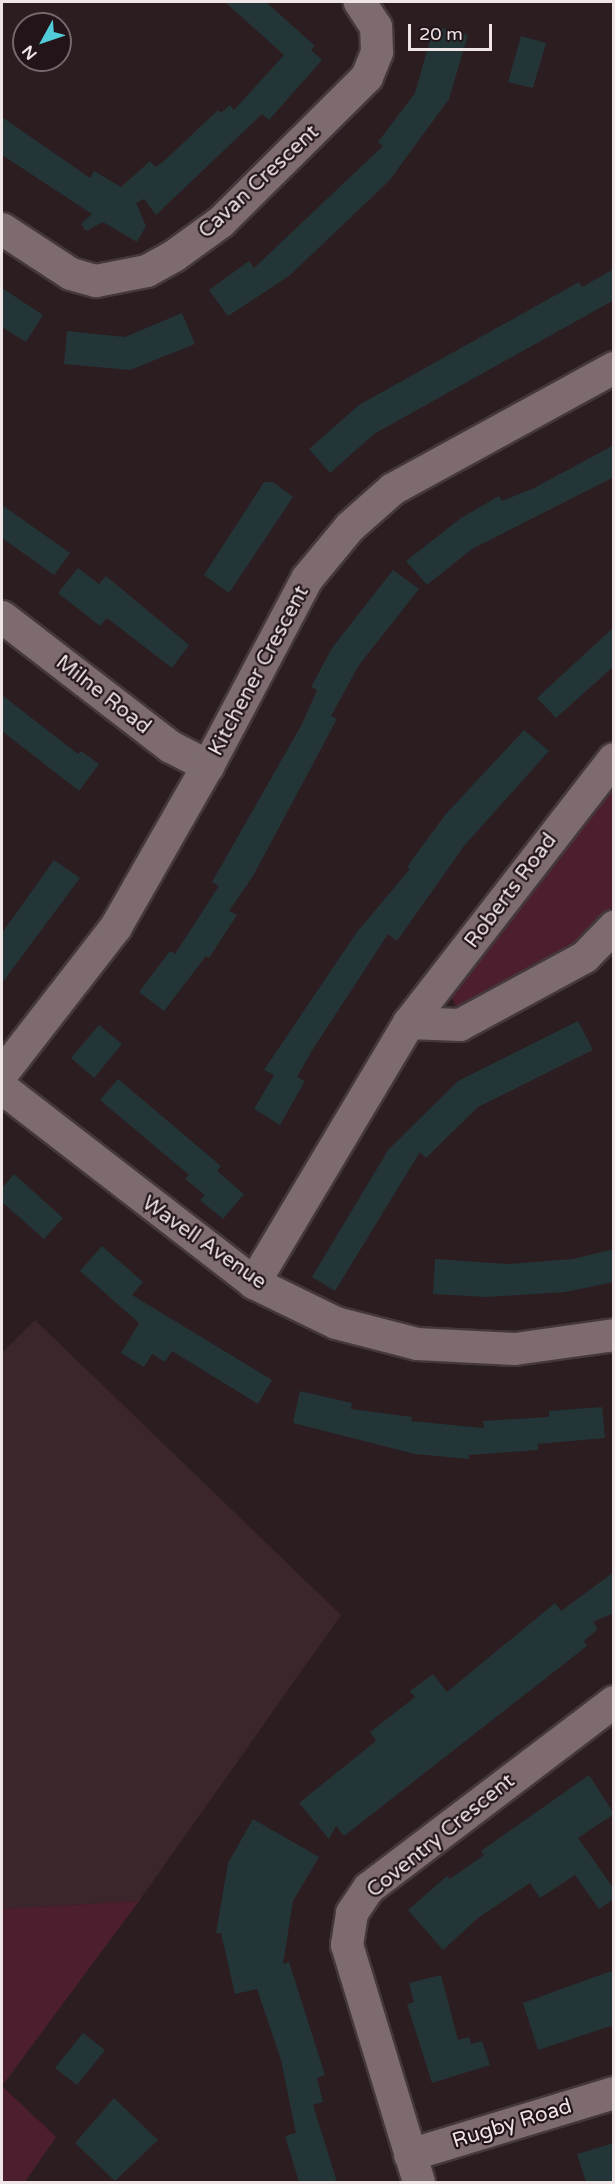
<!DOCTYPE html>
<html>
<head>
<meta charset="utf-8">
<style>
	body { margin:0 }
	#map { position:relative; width:615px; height:2184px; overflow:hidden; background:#2c1d21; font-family:"Varela Round",sans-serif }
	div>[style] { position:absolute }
	.built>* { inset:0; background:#3b262c }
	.green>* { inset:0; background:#4d1f2e }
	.building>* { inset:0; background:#233537 }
	.roads { filter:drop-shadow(2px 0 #44383b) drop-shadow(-2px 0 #44383b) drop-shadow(0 2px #44383b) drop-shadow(0 -2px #44383b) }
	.street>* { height:32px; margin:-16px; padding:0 16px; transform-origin:16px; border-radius:16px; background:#7d6b6f }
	span { translate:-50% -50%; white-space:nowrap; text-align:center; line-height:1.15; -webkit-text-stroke:4.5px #221418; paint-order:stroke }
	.street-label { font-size:21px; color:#efe5e7 }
	.frame { position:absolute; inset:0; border:3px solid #efe5e7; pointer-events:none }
	.north { position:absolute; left:12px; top:12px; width:60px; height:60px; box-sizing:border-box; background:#221418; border:2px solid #74686b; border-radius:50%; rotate:230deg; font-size:16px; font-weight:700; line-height:24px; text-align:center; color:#efe5e7 }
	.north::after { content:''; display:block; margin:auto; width:21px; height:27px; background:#52cbd9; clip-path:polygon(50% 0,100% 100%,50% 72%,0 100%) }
	.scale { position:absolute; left:408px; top:24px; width:84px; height:27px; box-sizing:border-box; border:3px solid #efe5e7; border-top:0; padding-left:8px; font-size:18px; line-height:21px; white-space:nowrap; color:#efe5e7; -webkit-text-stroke:4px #221418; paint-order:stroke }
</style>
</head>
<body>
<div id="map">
	<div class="built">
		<div style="clip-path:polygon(35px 1320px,341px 1615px,139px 1901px,2px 1909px,2px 1353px)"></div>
	</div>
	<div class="green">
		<div style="clip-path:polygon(613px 780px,613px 905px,578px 950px,460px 1009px,455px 1005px,450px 992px)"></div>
		<div style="clip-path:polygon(139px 1901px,2px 2086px,2px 1909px)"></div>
		<div style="clip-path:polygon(2px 2086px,56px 2137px,25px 2182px,2px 2182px)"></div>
	</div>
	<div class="building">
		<div style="clip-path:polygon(225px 2px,266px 2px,315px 46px,311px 50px,322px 60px,269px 120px,262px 114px,156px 215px,144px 199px,136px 203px,146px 226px,137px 242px,103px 222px,86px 231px,81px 224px,92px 214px,2px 155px,2px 117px,90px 178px,94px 171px,121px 187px,150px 161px,155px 167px,164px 161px,218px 110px,221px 113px,230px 105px,234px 110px,284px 55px)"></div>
		<div style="clip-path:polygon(434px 26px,468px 35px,449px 99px,389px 181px,289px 276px,228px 316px,209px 290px,249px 261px,254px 268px,383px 146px,378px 142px,415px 93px)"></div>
		<div style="clip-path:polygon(521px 36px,546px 43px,533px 88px,508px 82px)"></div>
		<div style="clip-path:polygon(614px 269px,614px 300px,374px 434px,330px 473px,309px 449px,359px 405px,579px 282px,582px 287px)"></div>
		<div style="clip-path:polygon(2px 288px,43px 315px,26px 342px,2px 327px)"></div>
		<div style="clip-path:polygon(182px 313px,195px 344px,130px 370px,64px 364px,67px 331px,125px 337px)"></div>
		<div style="clip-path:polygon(614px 445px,614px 477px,472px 549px,427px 585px,406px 561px,461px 518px,499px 496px,502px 501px,534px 488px)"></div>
		<div style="clip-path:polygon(264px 482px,273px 482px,293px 497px,229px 593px,204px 575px)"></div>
		<div style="clip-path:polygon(2px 505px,70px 553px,54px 575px,2px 538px)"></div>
		<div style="clip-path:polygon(78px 568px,99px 584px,106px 576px,189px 645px,172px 668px,107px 618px,100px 626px,58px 593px)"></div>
		<div style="clip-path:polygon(393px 570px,419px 589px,359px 665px,331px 716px,337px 719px,253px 876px,229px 911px,237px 915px,209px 958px,206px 956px,164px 1011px,139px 992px,170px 951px,175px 954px,219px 886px,212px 882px,302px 724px,317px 690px,311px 687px,332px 648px)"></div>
		<div style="clip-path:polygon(614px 627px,614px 666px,556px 718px,537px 698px)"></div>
		<div style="clip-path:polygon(2px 695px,78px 754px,81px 751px,99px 764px,79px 791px,2px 731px)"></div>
		<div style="clip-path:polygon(524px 730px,549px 751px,464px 846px,397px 941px,388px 934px,313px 1049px,297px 1077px,305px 1081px,280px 1125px,254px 1109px,274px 1075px,264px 1070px,357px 932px,410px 869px,407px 867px,445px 815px)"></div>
		<div style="clip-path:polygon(54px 860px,80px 878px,2px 983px,2px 933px)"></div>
		<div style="clip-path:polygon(578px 1021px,593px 1050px,478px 1107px,426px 1158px,420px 1152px,335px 1291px,312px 1277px,388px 1150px,458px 1081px)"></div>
		<div style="clip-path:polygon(99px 1025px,122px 1044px,94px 1078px,71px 1058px)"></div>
		<div style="clip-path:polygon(118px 1079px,221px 1166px,217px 1171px,244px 1194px,223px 1219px,200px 1200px,205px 1195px,185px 1179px,189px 1175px,100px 1100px)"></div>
		<div style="clip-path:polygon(14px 1174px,63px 1218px,44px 1239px,2px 1202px,2px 1188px)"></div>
		<div style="clip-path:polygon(102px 1246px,143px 1282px,132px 1295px,272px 1380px,258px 1404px,172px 1351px,165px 1362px,152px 1354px,144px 1367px,121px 1353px,139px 1323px,80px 1271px)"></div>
		<div style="clip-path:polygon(614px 1249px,614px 1282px,565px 1292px,487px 1297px,433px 1294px,435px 1259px,507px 1264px,573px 1259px)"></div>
		<div style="clip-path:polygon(300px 1391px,352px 1403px,351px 1409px,412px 1417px,411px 1421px,484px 1428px,483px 1421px,549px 1417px,549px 1411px,602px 1407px,605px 1438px,538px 1444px,538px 1450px,469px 1455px,469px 1459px,415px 1454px,293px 1423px)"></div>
		<div style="clip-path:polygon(614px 1572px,614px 1613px,593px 1622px,598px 1629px,584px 1641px,587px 1646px,344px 1836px,336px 1826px,329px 1839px,299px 1803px,376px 1741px,370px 1732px,415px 1697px,410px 1691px,433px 1674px,447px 1692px,555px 1603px,561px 1611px)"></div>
		<div style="clip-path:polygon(589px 1775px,614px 1814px,578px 1838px,614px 1889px,614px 1899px,599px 1909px,575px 1875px,540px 1898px,530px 1883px,478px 1918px,443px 1950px,408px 1910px,447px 1876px,450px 1879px,484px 1855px,481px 1851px)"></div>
		<div style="clip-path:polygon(253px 1819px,319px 1857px,293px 1901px,283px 1964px,289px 1962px,325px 2075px,317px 2078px,323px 2102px,313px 2105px,337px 2182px,299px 2182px,285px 2136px,296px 2133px,281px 2060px,257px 1989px,235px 1994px,221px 1933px,216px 1933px,228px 1863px)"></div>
		<div style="clip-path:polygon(614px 1970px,614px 2025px,538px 2050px,523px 2003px)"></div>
		<div style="clip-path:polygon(441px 1975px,458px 2040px,469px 2037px,471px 2044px,482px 2041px,490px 2065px,432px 2083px,407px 2004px,414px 2002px,409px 1983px)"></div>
		<div style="clip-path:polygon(83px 2033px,105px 2050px,77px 2085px,55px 2068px)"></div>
		<div style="clip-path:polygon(114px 2098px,158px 2140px,115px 2181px,75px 2143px)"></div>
		<div style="clip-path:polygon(614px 2143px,614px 2182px,586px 2182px,577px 2154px)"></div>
	</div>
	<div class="roads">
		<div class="street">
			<div style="left:2px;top:229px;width:82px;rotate:33.1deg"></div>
			<div style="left:71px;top:274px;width:26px;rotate:16deg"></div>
			<div style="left:96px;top:281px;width:52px;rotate:-11.1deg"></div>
			<div style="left:147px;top:271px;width:31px;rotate:-29deg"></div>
			<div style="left:174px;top:256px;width:58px;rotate:-35.9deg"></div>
			<div style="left:221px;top:222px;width:206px;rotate:-44.8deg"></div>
			<div style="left:367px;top:77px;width:27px;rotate:-68deg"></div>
			<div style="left:377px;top:52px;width:25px;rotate:-92deg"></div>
			<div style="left:376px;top:27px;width:30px;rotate:-123deg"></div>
			<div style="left:2px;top:617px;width:213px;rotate:37.6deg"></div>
			<div style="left:171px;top:747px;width:42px;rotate:27.2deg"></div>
			<div style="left:409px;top:1023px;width:51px;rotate:2.2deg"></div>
			<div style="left:460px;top:1025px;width:142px;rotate:-28.5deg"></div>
			<div style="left:585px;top:957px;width:42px;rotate:-46deg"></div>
			<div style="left:2px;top:1074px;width:186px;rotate:-52.2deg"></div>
			<div style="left:116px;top:927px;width:185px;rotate:-60.3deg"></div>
			<div style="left:208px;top:766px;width:212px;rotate:-62.1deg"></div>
			<div style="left:307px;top:579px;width:67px;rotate:-50.4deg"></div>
			<div style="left:350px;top:527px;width:57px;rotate:-41.5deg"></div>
			<div style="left:393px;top:489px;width:252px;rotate:-28.7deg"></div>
			<div style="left:2px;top:1088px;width:319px;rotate:37.7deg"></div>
			<div style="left:254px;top:1283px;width:91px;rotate:26deg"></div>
			<div style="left:336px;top:1323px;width:84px;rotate:14.5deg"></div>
			<div style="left:417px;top:1344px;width:98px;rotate:2.9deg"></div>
			<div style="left:515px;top:1349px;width:100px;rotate:-8deg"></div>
			<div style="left:254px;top:1283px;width:303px;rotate:-59.2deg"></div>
			<div style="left:409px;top:1023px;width:334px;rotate:-52.2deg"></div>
			<div style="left:410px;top:2155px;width:213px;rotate:-16.9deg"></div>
			<div style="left:419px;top:2182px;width:248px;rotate:-106.9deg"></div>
			<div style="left:347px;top:1945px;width:32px;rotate:-81deg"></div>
			<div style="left:352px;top:1913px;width:30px;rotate:-56deg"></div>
			<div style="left:369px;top:1888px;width:308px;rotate:-37.2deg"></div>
		</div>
	</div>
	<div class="street-label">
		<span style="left:259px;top:182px;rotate:-43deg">Cavan Crescent</span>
		<span style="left:259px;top:671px;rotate:-62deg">Kitchener Crescent</span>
		<span style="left:103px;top:695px;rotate:38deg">Milne Road</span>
		<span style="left:511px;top:891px;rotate:-53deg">Roberts Road</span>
		<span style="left:204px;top:1243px;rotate:35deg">Wavell Avenue</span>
		<span style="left:441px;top:1836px;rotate:-39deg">Coventry Crescent</span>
		<span style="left:512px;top:2124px;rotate:-17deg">Rugby Road</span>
	</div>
	<div class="frame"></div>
	<div class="north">N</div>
	<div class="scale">20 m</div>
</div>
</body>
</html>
